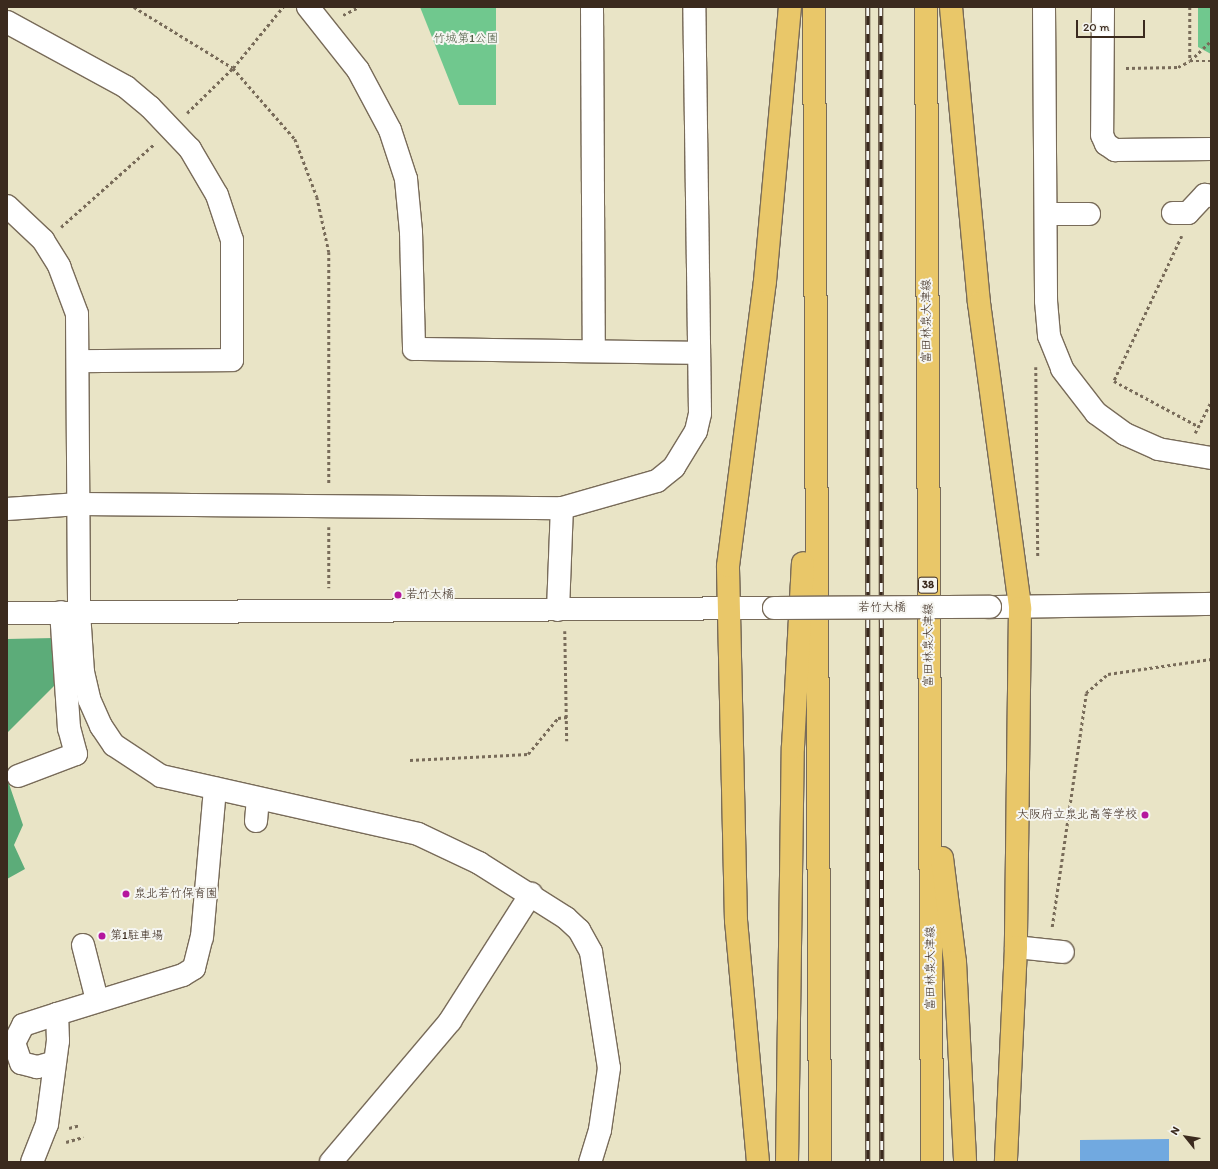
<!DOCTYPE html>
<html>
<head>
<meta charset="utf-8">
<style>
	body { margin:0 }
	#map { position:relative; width:1218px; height:1169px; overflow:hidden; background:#e9e4c6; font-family:Itim,"Klee One",sans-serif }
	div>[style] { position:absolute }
	.green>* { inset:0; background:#70c88e }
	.forest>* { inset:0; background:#5cac79 }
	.water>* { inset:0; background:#71a9e0 }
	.path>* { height:2.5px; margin-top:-1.25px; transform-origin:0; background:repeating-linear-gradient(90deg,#786b59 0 3px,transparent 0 6px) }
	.roads { filter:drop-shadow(1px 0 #786b59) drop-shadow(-1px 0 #786b59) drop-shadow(0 1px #786b59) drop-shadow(0 -1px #786b59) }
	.minor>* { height:22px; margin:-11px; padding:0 11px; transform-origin:11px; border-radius:11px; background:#fff }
	.major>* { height:22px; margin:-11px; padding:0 11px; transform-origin:11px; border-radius:11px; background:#e9c769 }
	.rail>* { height:4.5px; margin-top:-2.25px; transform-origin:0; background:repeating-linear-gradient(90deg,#f6f6f2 0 9px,#3b2a1e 0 18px); box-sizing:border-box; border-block:1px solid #3b2a1e }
	.bridges { filter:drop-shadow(1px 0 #786b59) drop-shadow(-1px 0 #786b59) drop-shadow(0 1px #786b59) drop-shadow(0 -1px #786b59) }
	.minor-bridge>* { height:22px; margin:-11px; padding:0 11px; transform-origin:11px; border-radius:11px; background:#fff }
	.dots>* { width:11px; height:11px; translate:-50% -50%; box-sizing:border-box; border:2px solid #f6f6f2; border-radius:50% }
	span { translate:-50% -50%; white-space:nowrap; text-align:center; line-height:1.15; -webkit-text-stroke:4px #f6f6f2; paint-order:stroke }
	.shield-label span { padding:1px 3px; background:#f6f6f2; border:1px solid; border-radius:3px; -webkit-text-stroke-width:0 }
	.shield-label { font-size:11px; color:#3b2a1e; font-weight:700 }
	.park-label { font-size:12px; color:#4b5940 }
	.street-label { font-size:12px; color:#3b2a1e }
	.poi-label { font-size:12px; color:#3b2a1e }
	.left { translate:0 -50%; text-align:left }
	.right { translate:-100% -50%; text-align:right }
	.frame { position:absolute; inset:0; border:8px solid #3b2a1e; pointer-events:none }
	.north { position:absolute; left:1166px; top:1117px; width:40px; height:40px; -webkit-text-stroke:3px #f6f6f2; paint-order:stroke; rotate:300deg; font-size:11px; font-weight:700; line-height:16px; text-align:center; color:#3b2a1e }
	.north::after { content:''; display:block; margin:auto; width:14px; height:18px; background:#3b2a1e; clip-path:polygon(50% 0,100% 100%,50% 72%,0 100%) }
	.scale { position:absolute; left:1076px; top:20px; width:69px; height:18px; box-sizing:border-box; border:2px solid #3b2a1e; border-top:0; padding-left:5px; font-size:12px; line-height:14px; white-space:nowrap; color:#3b2a1e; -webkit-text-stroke:3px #f6f6f2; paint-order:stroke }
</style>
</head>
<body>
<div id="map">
	<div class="green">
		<div style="clip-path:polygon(420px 7px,496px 7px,496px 105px,459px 105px)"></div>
		<div style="clip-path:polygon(1198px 7px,1211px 7px,1211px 54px,1198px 47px)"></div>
	</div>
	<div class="forest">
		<div style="clip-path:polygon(54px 638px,56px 684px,7px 733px,7px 639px)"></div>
		<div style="clip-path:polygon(7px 778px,23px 825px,14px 845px,25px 869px,7px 879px)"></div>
	</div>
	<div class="water">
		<div style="clip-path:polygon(1169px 1139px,1169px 1162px,1080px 1162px,1080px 1140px)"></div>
	</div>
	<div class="path">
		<div style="left:134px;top:7px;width:116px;rotate:31.6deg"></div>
		<div style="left:233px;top:68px;width:94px;rotate:48.9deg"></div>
		<div style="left:295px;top:139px;width:62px;rotate:69.2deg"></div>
		<div style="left:317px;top:197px;width:56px;rotate:77.7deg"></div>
		<div style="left:329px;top:252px;width:232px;rotate:90deg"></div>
		<div style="left:1190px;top:7px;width:54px;rotate:90deg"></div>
		<div style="left:1190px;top:61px;width:21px"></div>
		<div style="left:343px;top:15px;width:18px;rotate:-27deg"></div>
		<div style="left:1126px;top:68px;width:52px;rotate:-1.1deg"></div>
		<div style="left:1178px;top:67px;width:13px;rotate:-27deg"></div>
		<div style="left:1190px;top:61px;width:29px;rotate:-44deg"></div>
		<div style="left:187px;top:113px;width:64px;rotate:-44.4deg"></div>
		<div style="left:233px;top:68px;width:79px;rotate:-50.7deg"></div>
		<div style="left:61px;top:227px;width:125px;rotate:-41.7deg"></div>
		<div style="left:1182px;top:236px;width:160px;rotate:115.1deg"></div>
		<div style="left:1114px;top:381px;width:95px;rotate:28.2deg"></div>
		<div style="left:1036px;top:367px;width:189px;rotate:89.4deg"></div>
		<div style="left:1195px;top:433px;width:36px;rotate:-63deg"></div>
		<div style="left:329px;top:527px;width:61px;rotate:90deg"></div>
		<div style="left:565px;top:631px;width:110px;rotate:89deg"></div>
		<div style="left:410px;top:760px;width:118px;rotate:-2.9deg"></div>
		<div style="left:528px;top:754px;width:47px;rotate:-50.2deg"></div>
		<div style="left:558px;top:718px;width:9px;rotate:-6deg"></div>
		<div style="left:1052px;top:927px;width:236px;rotate:-81.7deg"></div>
		<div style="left:1086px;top:693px;width:29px;rotate:-41deg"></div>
		<div style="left:1108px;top:674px;width:104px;rotate:-8.3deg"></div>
		<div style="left:69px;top:1128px;width:11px;rotate:-15deg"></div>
		<div style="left:66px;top:1142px;width:18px;rotate:-16deg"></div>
	</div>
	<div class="roads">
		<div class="minor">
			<div style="left:308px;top:7px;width:80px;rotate:51.6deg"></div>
			<div style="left:358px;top:70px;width:68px;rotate:61.9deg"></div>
			<div style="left:390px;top:130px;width:52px;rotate:71.9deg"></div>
			<div style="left:406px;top:179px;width:53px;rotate:84.6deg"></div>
			<div style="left:411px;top:232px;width:117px;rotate:88.5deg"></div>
			<div style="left:414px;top:349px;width:283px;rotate:0.8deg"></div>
			<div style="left:592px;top:7px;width:344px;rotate:89.7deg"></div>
			<div style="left:1044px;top:7px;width:294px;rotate:89.6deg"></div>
			<div style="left:1046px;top:301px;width:35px;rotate:85deg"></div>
			<div style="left:1049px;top:336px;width:35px;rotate:68deg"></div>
			<div style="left:1062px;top:369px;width:56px;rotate:52.3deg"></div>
			<div style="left:1096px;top:413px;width:36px;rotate:36deg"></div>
			<div style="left:1125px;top:434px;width:36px;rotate:24deg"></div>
			<div style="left:1158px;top:449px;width:54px;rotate:9.6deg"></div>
			<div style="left:1103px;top:7px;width:128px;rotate:90.4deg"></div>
			<div style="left:1102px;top:135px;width:10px;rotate:66deg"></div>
			<div style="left:1106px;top:144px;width:11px;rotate:34deg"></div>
			<div style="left:1115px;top:150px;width:96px;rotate:-0.6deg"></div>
			<div style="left:7px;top:22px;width:136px;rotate:28.6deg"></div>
			<div style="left:126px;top:87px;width:31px;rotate:40deg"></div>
			<div style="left:150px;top:107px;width:58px;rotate:46.4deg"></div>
			<div style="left:190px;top:149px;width:53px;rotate:59.6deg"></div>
			<div style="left:217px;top:195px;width:47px;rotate:71.6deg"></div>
			<div style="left:232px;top:240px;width:120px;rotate:90deg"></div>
			<div style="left:232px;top:360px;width:152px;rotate:179.6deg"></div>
			<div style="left:7px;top:206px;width:50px;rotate:43.4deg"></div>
			<div style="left:43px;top:240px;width:31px;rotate:58deg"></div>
			<div style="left:59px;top:266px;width:51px;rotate:69.4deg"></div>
			<div style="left:77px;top:314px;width:298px;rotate:89.6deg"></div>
			<div style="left:79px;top:612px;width:60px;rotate:86.2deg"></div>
			<div style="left:83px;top:672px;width:28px;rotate:77deg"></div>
			<div style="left:89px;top:699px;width:30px;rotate:66deg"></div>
			<div style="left:101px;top:726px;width:23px;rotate:56deg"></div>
			<div style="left:114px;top:745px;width:56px;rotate:33.4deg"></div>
			<div style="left:161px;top:776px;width:263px;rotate:12.7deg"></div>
			<div style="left:418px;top:834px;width:68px;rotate:25.4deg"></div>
			<div style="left:479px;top:863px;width:103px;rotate:32.3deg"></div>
			<div style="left:566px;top:918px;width:18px;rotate:43deg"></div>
			<div style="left:579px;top:930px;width:25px;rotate:61deg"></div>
			<div style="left:591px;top:952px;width:117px;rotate:81.2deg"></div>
			<div style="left:609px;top:1068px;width:63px;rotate:98.3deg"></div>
			<div style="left:600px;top:1130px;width:34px;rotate:107deg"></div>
			<div style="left:1173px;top:213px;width:15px"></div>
			<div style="left:1188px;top:213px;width:25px;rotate:-47deg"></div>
			<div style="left:1205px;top:195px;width:6px;rotate:9deg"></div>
			<div style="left:1047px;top:214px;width:42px"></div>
			<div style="left:7px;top:509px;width:72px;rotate:-4deg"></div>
			<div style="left:79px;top:504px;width:483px;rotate:0.5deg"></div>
			<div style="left:990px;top:607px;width:221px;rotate:-0.8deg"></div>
			<div style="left:558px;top:610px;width:102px;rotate:-87.8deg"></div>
			<div style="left:562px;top:508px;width:99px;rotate:-15.9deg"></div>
			<div style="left:657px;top:481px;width:22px;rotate:-39deg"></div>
			<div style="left:674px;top:467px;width:42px;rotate:-58.6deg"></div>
			<div style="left:696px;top:431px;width:18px;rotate:-77deg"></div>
			<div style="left:700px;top:413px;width:406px;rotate:-90.8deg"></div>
			<div style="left:7px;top:613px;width:767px;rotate:-0.37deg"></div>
			<div style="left:18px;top:776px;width:62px;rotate:-20.8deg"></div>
			<div style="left:76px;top:754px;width:27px;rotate:-105deg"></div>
			<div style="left:69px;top:728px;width:116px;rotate:-93.9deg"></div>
			<div style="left:256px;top:821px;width:22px;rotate:-85deg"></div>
			<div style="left:83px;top:945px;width:57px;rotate:75.7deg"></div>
			<div style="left:1016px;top:947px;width:47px;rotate:6.1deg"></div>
			<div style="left:55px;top:1062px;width:19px;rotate:164deg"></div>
			<div style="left:37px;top:1067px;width:16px;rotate:-166deg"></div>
			<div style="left:21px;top:1063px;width:21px;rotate:-109deg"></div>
			<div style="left:14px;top:1043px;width:20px;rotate:-63deg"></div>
			<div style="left:23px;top:1025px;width:36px;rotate:-18deg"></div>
			<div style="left:32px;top:1162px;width:41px;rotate:-68.5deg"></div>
			<div style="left:47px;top:1124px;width:84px;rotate:-82.5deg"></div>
			<div style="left:58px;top:1041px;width:27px;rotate:-92deg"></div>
			<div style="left:57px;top:1014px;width:132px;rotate:-17.2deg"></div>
			<div style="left:183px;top:975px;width:13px;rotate:-32deg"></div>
			<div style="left:194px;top:968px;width:32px;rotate:-76deg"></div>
			<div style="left:202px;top:937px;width:149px;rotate:-85deg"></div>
			<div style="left:331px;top:1162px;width:185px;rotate:-49.8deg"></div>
			<div style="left:450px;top:1021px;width:151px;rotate:-57.5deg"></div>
		</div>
		<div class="major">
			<div style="left:814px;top:7px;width:1155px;rotate:89.7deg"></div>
			<div style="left:926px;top:7px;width:1155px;rotate:89.7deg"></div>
			<div style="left:951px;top:7px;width:297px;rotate:84.6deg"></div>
			<div style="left:979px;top:303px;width:308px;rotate:82.3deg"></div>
			<div style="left:1020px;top:608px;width:339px;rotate:90.7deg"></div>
			<div style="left:1016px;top:947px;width:215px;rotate:92.7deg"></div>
			<div style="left:942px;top:858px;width:105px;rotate:82.9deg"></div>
			<div style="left:955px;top:962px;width:200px;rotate:87.1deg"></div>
			<div style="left:758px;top:1162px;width:242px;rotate:-95.2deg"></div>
			<div style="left:736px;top:921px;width:355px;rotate:-91.3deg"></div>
			<div style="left:728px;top:566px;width:287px;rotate:-82.6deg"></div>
			<div style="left:765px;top:281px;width:275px;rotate:-84.8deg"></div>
			<div style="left:787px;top:1162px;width:415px;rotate:-89.2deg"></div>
			<div style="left:793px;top:747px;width:184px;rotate:-86.9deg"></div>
		</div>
	</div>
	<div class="rail">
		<div style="left:868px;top:7px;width:1155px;rotate:90deg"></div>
		<div style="left:881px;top:7px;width:1155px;rotate:89.95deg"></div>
	</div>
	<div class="bridges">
		<div class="minor-bridge">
			<div style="left:774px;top:608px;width:216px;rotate:-0.3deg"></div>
		</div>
	</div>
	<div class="dots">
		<div style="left:398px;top:595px;background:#b5179e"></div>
		<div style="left:1145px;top:815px;background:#b5179e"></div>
		<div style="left:126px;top:894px;background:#b5179e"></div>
		<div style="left:102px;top:936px;background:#b5179e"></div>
	</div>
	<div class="shield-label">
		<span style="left:928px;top:585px">38</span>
	</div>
	<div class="park-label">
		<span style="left:466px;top:39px">竹城第1公園</span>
	</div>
	<div class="street-label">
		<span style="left:927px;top:321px;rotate:-90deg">富田林泉大津線</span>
		<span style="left:882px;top:608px">若竹大橋</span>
		<span style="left:929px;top:645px;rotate:-90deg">富田林泉大津線</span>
		<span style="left:931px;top:968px;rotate:-90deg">富田林泉大津線</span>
	</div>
	<div class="poi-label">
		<span class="left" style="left:406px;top:595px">若竹大橋</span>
		<span class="right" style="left:1137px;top:815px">大阪府立泉北高等学校</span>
		<span class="left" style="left:134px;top:894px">泉北若竹保育園</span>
		<span class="left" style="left:110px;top:936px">第1駐車場</span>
	</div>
	<div class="frame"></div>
	<div class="north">N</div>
	<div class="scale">20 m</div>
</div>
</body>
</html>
